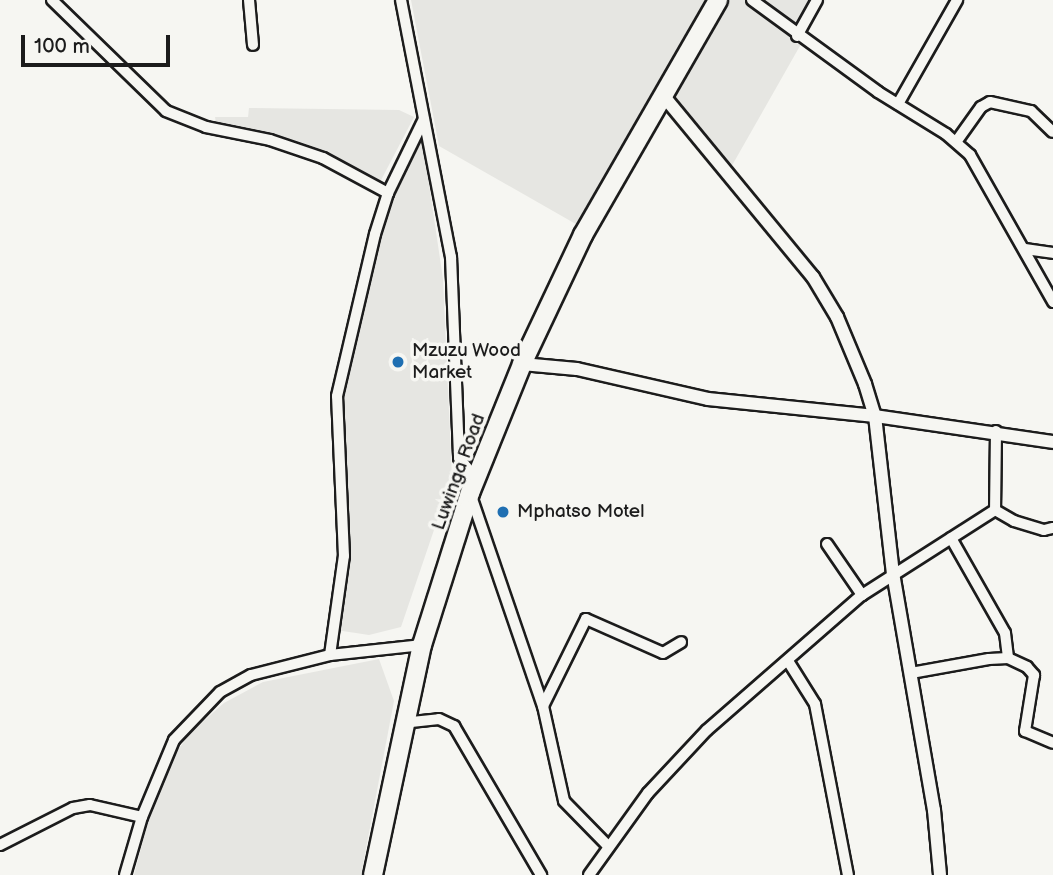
<!DOCTYPE html>
<html>
<head>
<meta charset="utf-8">
<style>
	body { margin:0 }
	#map { position:relative; width:1053px; height:875px; overflow:hidden; background:#f6f6f2; font-family:"Balsamiq Sans",sans-serif }
	div>[style] { position:absolute }
	.built>* { inset:0; background:#e6e6e2 }
	.roads { filter:drop-shadow(2px 0 #1c1c1c) drop-shadow(-2px 0 #1c1c1c) drop-shadow(0 2px #1c1c1c) drop-shadow(0 -2px #1c1c1c) }
	.minor>* { height:10px; margin:-5px; padding:0 5px; transform-origin:5px; border-radius:5px; background:#f6f6f2 }
	.tertiary>* { height:12px; margin:-6px; padding:0 6px; transform-origin:6px; border-radius:6px; background:#f6f6f2 }
	.trunk>* { height:18px; margin:-9px; padding:0 9px; transform-origin:9px; border-radius:9px; background:#f6f6f2 }
	.dots>* { width:19px; height:19px; translate:-50% -50%; box-sizing:border-box; border:4px solid #f6f6f2; border-radius:50% }
	span { translate:-50% -50%; white-space:nowrap; text-align:center; line-height:1.15; -webkit-text-stroke:7px #f6f6f2; paint-order:stroke }
	.poi-label { font-size:19px; color:#1c1c1c }
	.left { translate:0 -50%; text-align:left }
	.street-label { font-size:19px; color:#1c1c1c }
	.scale { position:absolute; left:21px; top:35px; width:149px; height:32px; box-sizing:border-box; border:4px solid #1c1c1c; border-top:0; padding-left:9px; font-size:21px; line-height:24px; white-space:nowrap; color:#1c1c1c; -webkit-text-stroke:5px #f6f6f2; paint-order:stroke }
</style>
</head>
<body>
<div id="map">
	<div class="built">
		<div style="clip-path:polygon(411px 0,826px 0,730px 169px,656px 93px,581px 227px,439px 146px)"></div>
		<div style="clip-path:polygon(249px 108px,399px 110px,414px 117px,379px 184px,342px 162px,292px 142px,217px 130px,215px 117px,248px 117px)"></div>
		<div style="clip-path:polygon(422px 137px,443px 279px,452px 477px,401px 627px,369px 635px,336px 630px,350px 568px,341px 398px,388px 210px)"></div>
		<div style="clip-path:polygon(379px 659px,394px 701px,361px 875px,134px 875px,153px 803px,174px 755px,192px 731px,224px 703px,263px 682px)"></div>
	</div>
	<div class="roads">
		<div class="minor">
			<div style="left:52px;top:0;width:159px;rotate:44.2deg"></div>
			<div style="left:166px;top:111px;width:43px;rotate:21.8deg"></div>
			<div style="left:206px;top:127px;width:65px;rotate:11.5deg"></div>
			<div style="left:270px;top:140px;width:56px;rotate:18.8deg"></div>
			<div style="left:323px;top:158px;width:74px;rotate:28.3deg"></div>
			<div style="left:249px;top:0;width:45px;rotate:84.9deg"></div>
			<div style="left:401px;top:0;width:262px;rotate:79deg"></div>
			<div style="left:451px;top:257px;width:201px;rotate:87.7deg"></div>
			<div style="left:459px;top:458px;width:27px;rotate:51deg"></div>
			<div style="left:752px;top:0;width:156px;rotate:36.1deg"></div>
			<div style="left:878px;top:92px;width:80px;rotate:31.7deg"></div>
			<div style="left:946px;top:134px;width:32px;rotate:41deg"></div>
			<div style="left:970px;top:155px;width:169px;rotate:60.5deg"></div>
			<div style="left:797px;top:36px;width:41px;rotate:-60.9deg"></div>
			<div style="left:898px;top:104px;width:120px;rotate:-60.4deg"></div>
			<div style="left:956px;top:142px;width:43px;rotate:-54.5deg"></div>
			<div style="left:981px;top:107px;width:10px;rotate:-29deg"></div>
			<div style="left:990px;top:102px;width:42px;rotate:12.4deg"></div>
			<div style="left:1031px;top:111px;width:30px;rotate:44deg"></div>
			<div style="left:1025px;top:249px;width:28px;rotate:8deg"></div>
			<div style="left:996px;top:431px;width:79px;rotate:90.7deg"></div>
			<div style="left:995px;top:510px;width:22px;rotate:30deg"></div>
			<div style="left:1014px;top:521px;width:31px;rotate:17deg"></div>
			<div style="left:1044px;top:530px;width:9px;rotate:-13deg"></div>
			<div style="left:470px;top:493px;width:225px;rotate:71.1deg"></div>
			<div style="left:543px;top:706px;width:97px;rotate:77.5deg"></div>
			<div style="left:564px;top:801px;width:64px;rotate:45.6deg"></div>
			<div style="left:951px;top:538px;width:109px;rotate:60.4deg"></div>
			<div style="left:1005px;top:633px;width:25px;rotate:83deg"></div>
			<div style="left:827px;top:544px;width:62px;rotate:55.5deg"></div>
			<div style="left:330px;top:655px;width:100px;rotate:-82deg"></div>
			<div style="left:344px;top:556px;width:160px;rotate:-92.5deg"></div>
			<div style="left:337px;top:396px;width:166px;rotate:-76.8deg"></div>
			<div style="left:375px;top:234px;width:43px;rotate:-72.4deg"></div>
			<div style="left:388px;top:193px;width:82px;rotate:-64.1deg"></div>
			<div style="left:788px;top:661px;width:51px;rotate:57.9deg"></div>
			<div style="left:815px;top:704px;width:174px;rotate:79.1deg"></div>
			<div style="left:911px;top:673px;width:79px;rotate:-10.2deg"></div>
			<div style="left:989px;top:659px;width:19px;rotate:-3deg"></div>
			<div style="left:1008px;top:658px;width:21px;rotate:25deg"></div>
			<div style="left:1027px;top:667px;width:11px;rotate:49deg"></div>
			<div style="left:1034px;top:675px;width:57px;rotate:99.1deg"></div>
			<div style="left:1025px;top:731px;width:30px;rotate:23deg"></div>
			<div style="left:543px;top:706px;width:97px;rotate:-63.7deg"></div>
			<div style="left:586px;top:619px;width:84px;rotate:23.8deg"></div>
			<div style="left:663px;top:653px;width:21px;rotate:-31deg"></div>
			<div style="left:402px;top:723px;width:37px;rotate:-6deg"></div>
			<div style="left:439px;top:719px;width:17px;rotate:25deg"></div>
			<div style="left:454px;top:726px;width:173px;rotate:59.7deg"></div>
			<div style="left:0;top:845px;width:82px;rotate:-26.9deg"></div>
			<div style="left:73px;top:808px;width:17px;rotate:-10deg"></div>
			<div style="left:90px;top:805px;width:53px;rotate:13deg"></div>
			<div style="left:125px;top:875px;width:60px;rotate:-73.7deg"></div>
			<div style="left:142px;top:817px;width:83px;rotate:-67.4deg"></div>
			<div style="left:174px;top:740px;width:66px;rotate:-46.2deg"></div>
			<div style="left:220px;top:692px;width:35px;rotate:-29deg"></div>
			<div style="left:251px;top:675px;width:81px;rotate:-14.2deg"></div>
			<div style="left:330px;top:655px;width:93px;rotate:-6.2deg"></div>
			<div style="left:589px;top:875px;width:101px;rotate:-54.3deg"></div>
			<div style="left:648px;top:793px;width:86px;rotate:-46.9deg"></div>
			<div style="left:707px;top:730px;width:206px;rotate:-41.1deg"></div>
			<div style="left:862px;top:595px;width:158px;rotate:-32.6deg"></div>
		</div>
		<div class="tertiary">
			<div style="left:662px;top:94px;width:237px;rotate:50.5deg"></div>
			<div style="left:813px;top:277px;width:47px;rotate:59deg"></div>
			<div style="left:837px;top:317px;width:73px;rotate:67.3deg"></div>
			<div style="left:865px;top:384px;width:34px;rotate:73deg"></div>
			<div style="left:875px;top:416px;width:158px;rotate:83.5deg"></div>
			<div style="left:893px;top:573px;width:241px;rotate:80.2deg"></div>
			<div style="left:934px;top:810px;width:65px;rotate:84.7deg"></div>
			<div style="left:522px;top:364px;width:55px;rotate:5.2deg"></div>
			<div style="left:577px;top:369px;width:134px;rotate:12.9deg"></div>
			<div style="left:708px;top:399px;width:168px;rotate:5.8deg"></div>
			<div style="left:875px;top:416px;width:180px;rotate:8.3deg"></div>
		</div>
		<div class="trunk">
			<div style="left:373px;top:875px;width:235px;rotate:-78deg"></div>
			<div style="left:422px;top:645px;width:159px;rotate:-72.5deg"></div>
			<div style="left:470px;top:493px;width:139px;rotate:-68deg"></div>
			<div style="left:522px;top:364px;width:143px;rotate:-64.7deg"></div>
			<div style="left:583px;top:235px;width:271px;rotate:-60.1deg"></div>
		</div>
	</div>
	<div class="dots">
		<div style="left:398px;top:362px;background:#1f6fb2"></div>
		<div style="left:503px;top:512px;background:#1f6fb2"></div>
	</div>
	<div class="poi-label">
		<span class="left" style="left:412px;top:362px">Mzuzu Wood<br>Market</span>
		<span class="left" style="left:517px;top:512px">Mphatso Motel</span>
	</div>
	<div class="street-label">
		<span style="left:459px;top:472px;rotate:-70deg">Luwinga Road</span>
	</div>
	<div class="scale">100 m</div>
</div>
</body>
</html>
